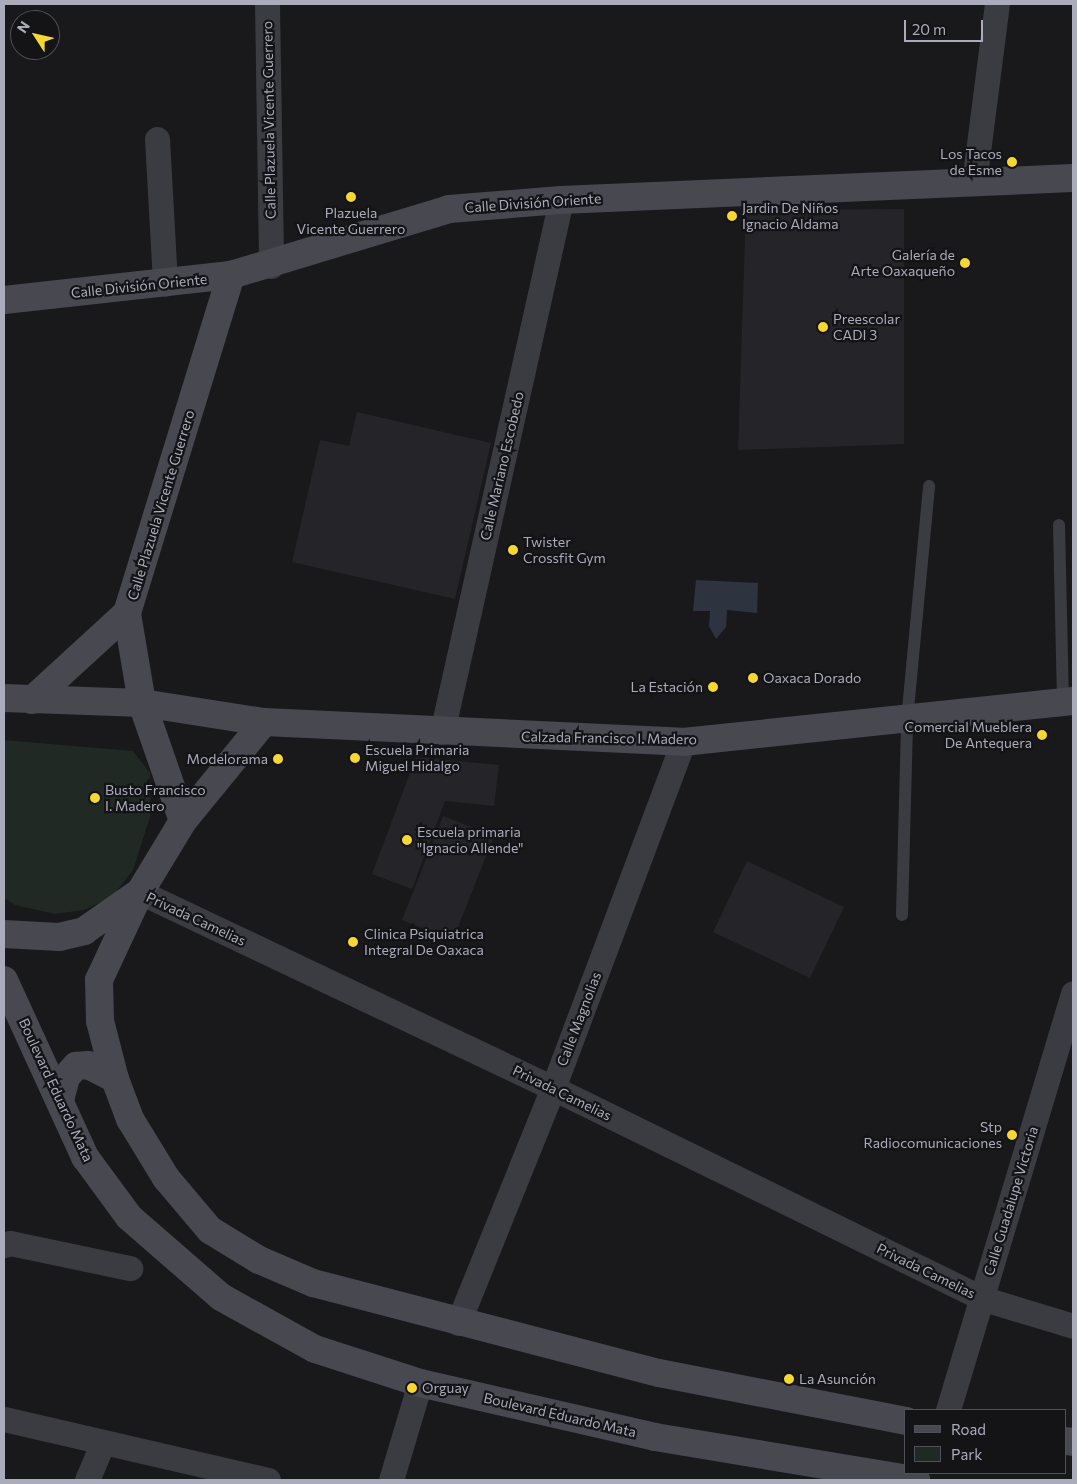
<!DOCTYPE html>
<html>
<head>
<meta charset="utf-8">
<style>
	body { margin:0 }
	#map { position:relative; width:1077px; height:1484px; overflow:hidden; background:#19181b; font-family:Commissioner,sans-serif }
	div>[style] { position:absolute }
	.built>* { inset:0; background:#252428 }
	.green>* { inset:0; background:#202923 }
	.water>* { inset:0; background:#2e343f }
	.lane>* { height:12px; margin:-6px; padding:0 6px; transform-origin:6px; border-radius:6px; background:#3b3b42 }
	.street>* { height:25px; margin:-12.5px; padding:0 12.5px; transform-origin:12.5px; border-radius:12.5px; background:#3b3b42 }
	.secondary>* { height:28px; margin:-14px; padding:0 14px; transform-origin:14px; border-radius:14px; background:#474850 }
	.dots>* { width:14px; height:14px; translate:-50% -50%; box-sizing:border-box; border:2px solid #141316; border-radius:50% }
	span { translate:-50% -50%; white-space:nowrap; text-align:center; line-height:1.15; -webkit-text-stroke:4.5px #141316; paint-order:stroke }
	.street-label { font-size:14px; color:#aaacbb }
	.poi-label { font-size:14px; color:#aaacbb }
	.right { translate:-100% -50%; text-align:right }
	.left { translate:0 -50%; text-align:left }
	.frame { position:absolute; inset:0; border:5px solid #aaacbb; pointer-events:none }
	.legend { position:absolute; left:904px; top:1409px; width:162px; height:65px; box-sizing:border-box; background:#141316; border:1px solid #505058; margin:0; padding:6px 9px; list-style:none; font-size:15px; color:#aaacbb }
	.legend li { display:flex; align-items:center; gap:10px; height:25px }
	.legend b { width:25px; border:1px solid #505058 }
	.north { position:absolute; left:10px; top:10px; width:50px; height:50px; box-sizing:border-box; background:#141316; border:1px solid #505058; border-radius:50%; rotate:305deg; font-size:14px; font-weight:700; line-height:20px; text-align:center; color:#aaacbb }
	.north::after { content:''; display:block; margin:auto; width:18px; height:22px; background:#f7d833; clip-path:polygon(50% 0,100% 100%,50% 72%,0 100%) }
	.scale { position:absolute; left:904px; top:20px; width:79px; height:22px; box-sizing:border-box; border:2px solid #aaacbb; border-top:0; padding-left:6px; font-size:15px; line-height:18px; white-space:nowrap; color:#aaacbb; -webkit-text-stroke:4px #141316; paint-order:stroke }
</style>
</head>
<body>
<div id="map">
	<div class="built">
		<div style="clip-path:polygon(904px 209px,904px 444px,738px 450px,746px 210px)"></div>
		<div style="clip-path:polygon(357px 412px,491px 443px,455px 599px,292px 562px,320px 440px,349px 446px)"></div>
		<div style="clip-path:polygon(416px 757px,499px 765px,494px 806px,445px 801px,412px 889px,372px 874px)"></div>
		<div style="clip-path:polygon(443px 816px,494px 836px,453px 940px,402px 920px)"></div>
		<div style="clip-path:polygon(747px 861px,844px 907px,810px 978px,713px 932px)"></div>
	</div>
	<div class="green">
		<div style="clip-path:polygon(4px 740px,133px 751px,150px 773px,151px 814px,133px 870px,112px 897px,84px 910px,55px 914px,15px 905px,4px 898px)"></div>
	</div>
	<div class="water">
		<div style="clip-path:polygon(696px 580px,758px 583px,757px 613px,727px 610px,726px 627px,716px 639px,709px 626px,710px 611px,693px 611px)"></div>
	</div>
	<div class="lane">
		<div style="left:1059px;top:525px;width:177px;rotate:88.7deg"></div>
		<div style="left:902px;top:915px;width:195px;rotate:-88.5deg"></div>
		<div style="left:907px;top:720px;width:235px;rotate:-84.6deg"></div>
	</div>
	<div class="street">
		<div style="left:267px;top:4px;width:262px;rotate:89.1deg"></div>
		<div style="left:157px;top:139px;width:145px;rotate:86.8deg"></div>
		<div style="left:974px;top:183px;width:180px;rotate:-82.7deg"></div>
		<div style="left:442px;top:732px;width:545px;rotate:-77.39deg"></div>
		<div style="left:140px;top:892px;width:457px;rotate:25.4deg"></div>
		<div style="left:553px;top:1088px;width:477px;rotate:26.1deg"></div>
		<div style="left:981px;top:1298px;width:96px;rotate:16.9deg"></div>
		<div style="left:4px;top:1245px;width:6px;rotate:-18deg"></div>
		<div style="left:10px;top:1243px;width:123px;rotate:11.8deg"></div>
		<div style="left:458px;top:1323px;width:253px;rotate:-68deg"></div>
		<div style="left:553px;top:1088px;width:370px;rotate:-69.4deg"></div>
		<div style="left:948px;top:1410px;width:435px;rotate:-73.3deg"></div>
		<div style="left:4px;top:1419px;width:271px;rotate:13deg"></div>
		<div style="left:87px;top:1480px;width:39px;rotate:-67deg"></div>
		<div style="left:391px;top:1480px;width:101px;rotate:-73.4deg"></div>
	</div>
	<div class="secondary">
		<div style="left:4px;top:300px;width:228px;rotate:-6.3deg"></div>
		<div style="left:231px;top:275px;width:228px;rotate:-16.8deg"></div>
		<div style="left:449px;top:209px;width:112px;rotate:-4.6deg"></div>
		<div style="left:561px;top:200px;width:512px;rotate:-2.46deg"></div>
		<div style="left:4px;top:698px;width:138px;rotate:2.1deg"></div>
		<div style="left:142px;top:703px;width:123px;rotate:8.9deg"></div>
		<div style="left:264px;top:722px;width:419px;rotate:2.7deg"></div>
		<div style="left:683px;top:742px;width:392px;rotate:-6deg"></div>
		<div style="left:32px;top:700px;width:129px;rotate:-42.5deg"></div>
		<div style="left:264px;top:722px;width:128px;rotate:129.3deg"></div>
		<div style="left:183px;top:821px;width:83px;rotate:121.2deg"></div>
		<div style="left:140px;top:892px;width:97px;rotate:115deg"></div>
		<div style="left:99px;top:980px;width:41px;rotate:88.6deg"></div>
		<div style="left:100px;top:1021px;width:60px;rotate:75.5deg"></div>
		<div style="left:115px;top:1079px;width:43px;rotate:69.4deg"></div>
		<div style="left:130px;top:1119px;width:69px;rotate:58.6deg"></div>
		<div style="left:166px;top:1178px;width:68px;rotate:49.8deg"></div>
		<div style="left:210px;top:1230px;width:57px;rotate:31.5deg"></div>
		<div style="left:259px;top:1260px;width:59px;rotate:23.1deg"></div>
		<div style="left:313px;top:1283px;width:358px;rotate:14.6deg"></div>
		<div style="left:659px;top:1373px;width:252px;rotate:11deg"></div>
		<div style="left:183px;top:821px;width:125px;rotate:-109.2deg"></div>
		<div style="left:142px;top:703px;width:91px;rotate:-99.5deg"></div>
		<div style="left:127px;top:613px;width:354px;rotate:-72.9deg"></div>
		<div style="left:4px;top:934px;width:55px;rotate:3.1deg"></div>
		<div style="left:59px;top:937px;width:26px;rotate:-13deg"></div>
		<div style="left:84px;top:931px;width:68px;rotate:-34.9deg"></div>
		<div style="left:4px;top:980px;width:195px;rotate:65.4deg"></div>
		<div style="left:85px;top:1157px;width:74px;rotate:53.7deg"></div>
		<div style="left:129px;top:1217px;width:122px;rotate:41deg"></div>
		<div style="left:221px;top:1297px;width:107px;rotate:29deg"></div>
		<div style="left:315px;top:1349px;width:110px;rotate:17.9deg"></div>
		<div style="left:420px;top:1383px;width:241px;rotate:12.9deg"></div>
		<div style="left:655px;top:1437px;width:265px;rotate:9.4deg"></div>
		<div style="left:60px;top:1100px;width:24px;rotate:-75deg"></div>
		<div style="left:66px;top:1077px;width:15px;rotate:-48deg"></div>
		<div style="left:76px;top:1066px;width:12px;rotate:-5deg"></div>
		<div style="left:88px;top:1065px;width:30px;rotate:27deg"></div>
		<div style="left:1066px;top:1441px;width:7px;rotate:8deg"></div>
	</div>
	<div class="dots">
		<div style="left:1012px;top:162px;background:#f7d833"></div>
		<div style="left:351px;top:197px;background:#f7d833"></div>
		<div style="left:732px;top:216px;background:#f7d833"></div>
		<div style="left:965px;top:263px;background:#f7d833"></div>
		<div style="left:823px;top:327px;background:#f7d833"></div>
		<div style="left:513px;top:550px;background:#f7d833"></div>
		<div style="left:753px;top:678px;background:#f7d833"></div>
		<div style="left:713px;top:687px;background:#f7d833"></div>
		<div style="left:1042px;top:735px;background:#f7d833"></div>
		<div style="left:355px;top:758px;background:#f7d833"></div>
		<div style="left:278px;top:759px;background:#f7d833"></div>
		<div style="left:95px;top:798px;background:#f7d833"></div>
		<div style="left:407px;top:840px;background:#f7d833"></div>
		<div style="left:353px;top:942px;background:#f7d833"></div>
		<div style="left:1012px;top:1135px;background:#f7d833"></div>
		<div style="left:789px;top:1379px;background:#f7d833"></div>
		<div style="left:412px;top:1388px;background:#f7d833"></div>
	</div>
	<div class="street-label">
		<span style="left:269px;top:120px;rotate:-91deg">Calle Plazuela Vicente Guerrero</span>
		<span style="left:533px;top:203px;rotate:-4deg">Calle División Oriente</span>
		<span style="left:139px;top:286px;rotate:-6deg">Calle División Oriente</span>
		<span style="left:502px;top:466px;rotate:-77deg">Calle Mariano Escobedo</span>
		<span style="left:161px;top:505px;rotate:-73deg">Calle Plazuela Vicente Guerrero</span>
		<span style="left:609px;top:738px;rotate:1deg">Calzada Francisco I. Madero</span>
		<span style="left:196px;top:919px;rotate:25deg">Privada Camelias</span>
		<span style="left:579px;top:1019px;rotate:-69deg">Calle Magnolias</span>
		<span style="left:56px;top:1090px;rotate:65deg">Boulevard Eduardo Mata</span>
		<span style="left:562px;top:1093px;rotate:26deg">Privada Camelias</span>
		<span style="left:1011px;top:1201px;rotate:-73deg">Calle Guadalupe Victoria</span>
		<span style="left:926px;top:1271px;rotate:26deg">Privada Camelias</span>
		<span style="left:560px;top:1415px;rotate:13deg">Boulevard Eduardo Mata</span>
	</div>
	<div class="poi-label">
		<span class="right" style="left:1002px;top:162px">Los Tacos<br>de Esme</span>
		<span class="left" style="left:742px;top:216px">Jardin De Niños<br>Ignacio Aldama</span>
		<span style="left:351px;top:221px">Plazuela<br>Vicente Guerrero</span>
		<span class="right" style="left:955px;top:263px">Galería de<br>Arte Oaxaqueño</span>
		<span class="left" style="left:833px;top:327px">Preescolar<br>CADI 3</span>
		<span class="left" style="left:523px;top:550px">Twister<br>Crossfit Gym</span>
		<span class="left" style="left:763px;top:678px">Oaxaca Dorado</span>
		<span class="right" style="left:703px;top:687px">La Estación</span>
		<span class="right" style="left:1032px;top:735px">Comercial Mueblera<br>De Antequera</span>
		<span class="left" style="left:365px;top:758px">Escuela Primaria<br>Miguel Hidalgo</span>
		<span class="right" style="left:268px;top:759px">Modelorama</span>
		<span class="left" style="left:105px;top:798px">Busto Francisco<br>I. Madero</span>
		<span class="left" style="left:417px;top:840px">Escuela primaria<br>"Ignacio Allende"</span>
		<span class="left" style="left:364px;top:942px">Clinica Psiquiatrica<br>Integral De Oaxaca</span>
		<span class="right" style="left:1002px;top:1135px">Stp<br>Radiocomunicaciones</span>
		<span class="left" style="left:799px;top:1379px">La Asunción</span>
		<span class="left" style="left:422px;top:1388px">Orguay</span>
	</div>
	<div class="frame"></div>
	<ul class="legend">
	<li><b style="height:6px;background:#474850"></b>Road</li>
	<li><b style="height:14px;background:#202923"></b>Park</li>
	</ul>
	<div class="north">N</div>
	<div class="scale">20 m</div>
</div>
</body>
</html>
